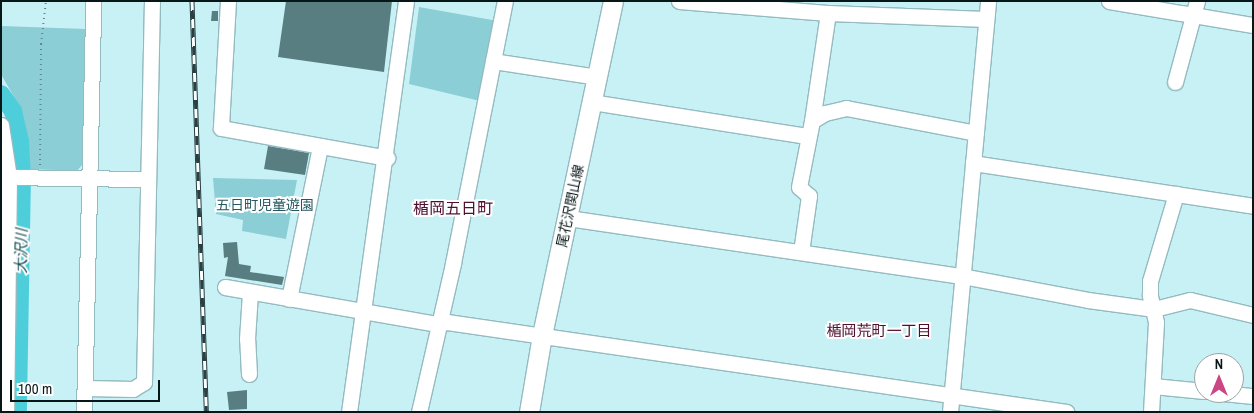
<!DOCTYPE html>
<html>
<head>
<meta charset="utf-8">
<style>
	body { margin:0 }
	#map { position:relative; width:1254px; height:413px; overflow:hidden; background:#c8f1f6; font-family:"Archivo Narrow","Noto Sans JP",sans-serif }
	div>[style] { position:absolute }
	.green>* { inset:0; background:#8bced5 }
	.river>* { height:18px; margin:-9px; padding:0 9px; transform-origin:9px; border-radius:9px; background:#4ecedb }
	.building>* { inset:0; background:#587e82 }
	.path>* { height:2px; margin-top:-1px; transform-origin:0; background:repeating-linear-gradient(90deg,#678386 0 1px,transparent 0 5px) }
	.roads { filter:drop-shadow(1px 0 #93bbc0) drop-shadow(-1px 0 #93bbc0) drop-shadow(0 1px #93bbc0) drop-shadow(0 -1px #93bbc0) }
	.minor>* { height:15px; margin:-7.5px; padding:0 7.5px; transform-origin:7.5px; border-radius:7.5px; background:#fff }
	.major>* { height:19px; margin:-9.5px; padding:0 9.5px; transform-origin:9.5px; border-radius:9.5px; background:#fff }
	.rail>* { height:5px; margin-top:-2.5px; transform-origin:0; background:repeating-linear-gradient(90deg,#fff 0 9px,#2a3f41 0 18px); box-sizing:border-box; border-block:1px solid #2a3f41 }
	span { translate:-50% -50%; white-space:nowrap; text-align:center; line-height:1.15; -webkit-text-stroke:4px #fff; paint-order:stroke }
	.park-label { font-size:14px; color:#23595e }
	.street-label { font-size:14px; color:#071718 }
	.water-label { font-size:15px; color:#134b51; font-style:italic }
	.neighbourhood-label { font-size:15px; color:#4f0f2f }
	.quarter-label { font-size:16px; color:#4f0f2f }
	.frame { position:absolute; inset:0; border:2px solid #071718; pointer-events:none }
	.north { position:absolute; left:1194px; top:353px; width:50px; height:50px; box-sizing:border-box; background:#fff; border:1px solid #9ca2a3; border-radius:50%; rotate:0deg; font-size:14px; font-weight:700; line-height:20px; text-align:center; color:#071718 }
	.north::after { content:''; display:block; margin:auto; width:18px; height:22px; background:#cc4585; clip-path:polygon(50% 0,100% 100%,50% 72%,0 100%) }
	.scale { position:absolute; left:10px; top:380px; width:150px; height:22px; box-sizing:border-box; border:2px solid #071718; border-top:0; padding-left:6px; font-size:15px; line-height:18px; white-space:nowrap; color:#071718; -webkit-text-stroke:4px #fff; paint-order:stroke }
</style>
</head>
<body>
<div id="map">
	<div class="green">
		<div style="clip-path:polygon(419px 7px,498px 21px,480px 101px,409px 84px)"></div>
		<div style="clip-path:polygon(1px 26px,86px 29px,82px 165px,77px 171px,29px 169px,28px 145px,19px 106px,1px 74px)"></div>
		<div style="clip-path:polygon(213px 178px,297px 180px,286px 239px,242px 231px,243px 220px,216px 214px)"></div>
	</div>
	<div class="river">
		<div style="left:1px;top:94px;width:21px;rotate:55deg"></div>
		<div style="left:13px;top:111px;width:31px;rotate:77deg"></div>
		<div style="left:20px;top:141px;width:34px;rotate:87deg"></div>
		<div style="left:22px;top:175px;width:237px;rotate:91deg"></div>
	</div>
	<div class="building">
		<div style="clip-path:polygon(286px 1px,392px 1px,384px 72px,278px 57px)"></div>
		<div style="clip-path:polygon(212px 11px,218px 11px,218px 21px,211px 21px)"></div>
		<div style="clip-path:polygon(268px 146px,309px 153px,305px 175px,264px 169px)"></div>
		<div style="clip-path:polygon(237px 242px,239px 264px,251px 266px,250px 272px,284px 277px,282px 285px,225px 276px,228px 257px,224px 258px,223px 243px)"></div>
		<div style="clip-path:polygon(247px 390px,247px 409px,229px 410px,227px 392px)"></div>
	</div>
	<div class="path">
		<div style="left:40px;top:165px;width:121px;rotate:-89.5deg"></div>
		<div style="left:41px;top:44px;width:43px;rotate:-83.4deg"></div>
	</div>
	<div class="roads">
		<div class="minor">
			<div style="left:228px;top:1px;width:127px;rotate:93.2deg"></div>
			<div style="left:221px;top:128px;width:169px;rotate:10.2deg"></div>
			<div style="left:679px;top:1px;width:149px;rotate:4.6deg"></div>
			<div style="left:828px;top:13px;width:158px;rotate:2.2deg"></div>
			<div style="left:1109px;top:1px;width:146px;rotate:9.5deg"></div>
			<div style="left:493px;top:61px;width:105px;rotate:8.7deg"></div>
			<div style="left:1175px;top:82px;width:84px;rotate:-74.8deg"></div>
			<div style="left:592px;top:102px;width:218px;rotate:9deg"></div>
			<div style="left:812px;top:121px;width:109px;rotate:-81.6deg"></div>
			<div style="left:1px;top:125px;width:53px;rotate:81.3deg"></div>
			<div style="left:9px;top:177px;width:235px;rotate:90.7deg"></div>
			<div style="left:973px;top:163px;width:283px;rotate:8.7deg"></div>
			<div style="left:1px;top:177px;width:147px;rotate:0.8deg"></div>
			<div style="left:568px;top:218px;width:398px;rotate:8.4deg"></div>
			<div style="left:962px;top:276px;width:128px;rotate:10.8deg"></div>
			<div style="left:1088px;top:300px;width:67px;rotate:7.8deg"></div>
			<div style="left:1154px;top:309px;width:37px;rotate:-14deg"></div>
			<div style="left:1190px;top:300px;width:65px;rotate:13.4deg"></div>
			<div style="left:801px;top:252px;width:57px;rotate:-81.9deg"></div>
			<div style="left:809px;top:196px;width:13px;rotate:-138deg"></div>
			<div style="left:799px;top:187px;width:67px;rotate:-78.9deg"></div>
			<div style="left:812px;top:121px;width:15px;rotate:-32deg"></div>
			<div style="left:825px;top:113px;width:22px;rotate:-13deg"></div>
			<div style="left:846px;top:108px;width:132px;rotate:10.9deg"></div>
			<div style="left:225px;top:287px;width:216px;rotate:9.9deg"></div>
			<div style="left:438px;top:324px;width:9px;rotate:-13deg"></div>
			<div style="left:447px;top:322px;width:626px;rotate:8.27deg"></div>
			<div style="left:289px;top:299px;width:156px;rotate:-78.5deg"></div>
			<div style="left:249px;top:374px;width:35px;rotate:-93deg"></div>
			<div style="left:247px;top:339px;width:47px;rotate:-86.3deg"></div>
			<div style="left:1153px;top:386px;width:51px;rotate:5.6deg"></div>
			<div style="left:85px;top:388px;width:48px;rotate:1.2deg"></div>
			<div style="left:133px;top:389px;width:13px;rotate:-32deg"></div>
			<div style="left:144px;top:382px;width:381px;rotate:-88.8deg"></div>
			<div style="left:1223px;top:393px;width:30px;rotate:6deg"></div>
			<div style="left:84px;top:412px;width:411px;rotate:-88.7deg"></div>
			<div style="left:349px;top:412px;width:415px;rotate:-82.1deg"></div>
			<div style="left:419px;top:412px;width:153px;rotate:-77.1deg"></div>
			<div style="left:453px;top:263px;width:267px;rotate:-78.8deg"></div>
			<div style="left:950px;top:412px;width:413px;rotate:-84.7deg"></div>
			<div style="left:1151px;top:412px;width:90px;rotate:-86.8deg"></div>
			<div style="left:1156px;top:322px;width:28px;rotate:-103deg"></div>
			<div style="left:1150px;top:295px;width:14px;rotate:-90deg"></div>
			<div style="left:1150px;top:281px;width:91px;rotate:-73.4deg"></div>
		</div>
		<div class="major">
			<div style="left:529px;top:412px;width:78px;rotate:-80.4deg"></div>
			<div style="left:542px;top:335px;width:341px;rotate:-78deg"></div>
		</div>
	</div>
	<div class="rail">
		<div style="left:192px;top:1px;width:411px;rotate:88deg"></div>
	</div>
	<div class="park-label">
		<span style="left:265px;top:205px">五日町児童遊園</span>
	</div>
	<div class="street-label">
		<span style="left:570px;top:206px;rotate:-78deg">尾花沢関山線</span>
	</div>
	<div class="water-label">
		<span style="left:21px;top:251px;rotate:-89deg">大沢川</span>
	</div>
	<div class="neighbourhood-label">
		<span style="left:879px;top:331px">楯岡荒町一丁目</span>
	</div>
	<div class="quarter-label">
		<span style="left:453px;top:208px">楯岡五日町</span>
	</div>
	<div class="frame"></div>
	<div class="north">N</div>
	<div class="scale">100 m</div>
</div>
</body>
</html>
